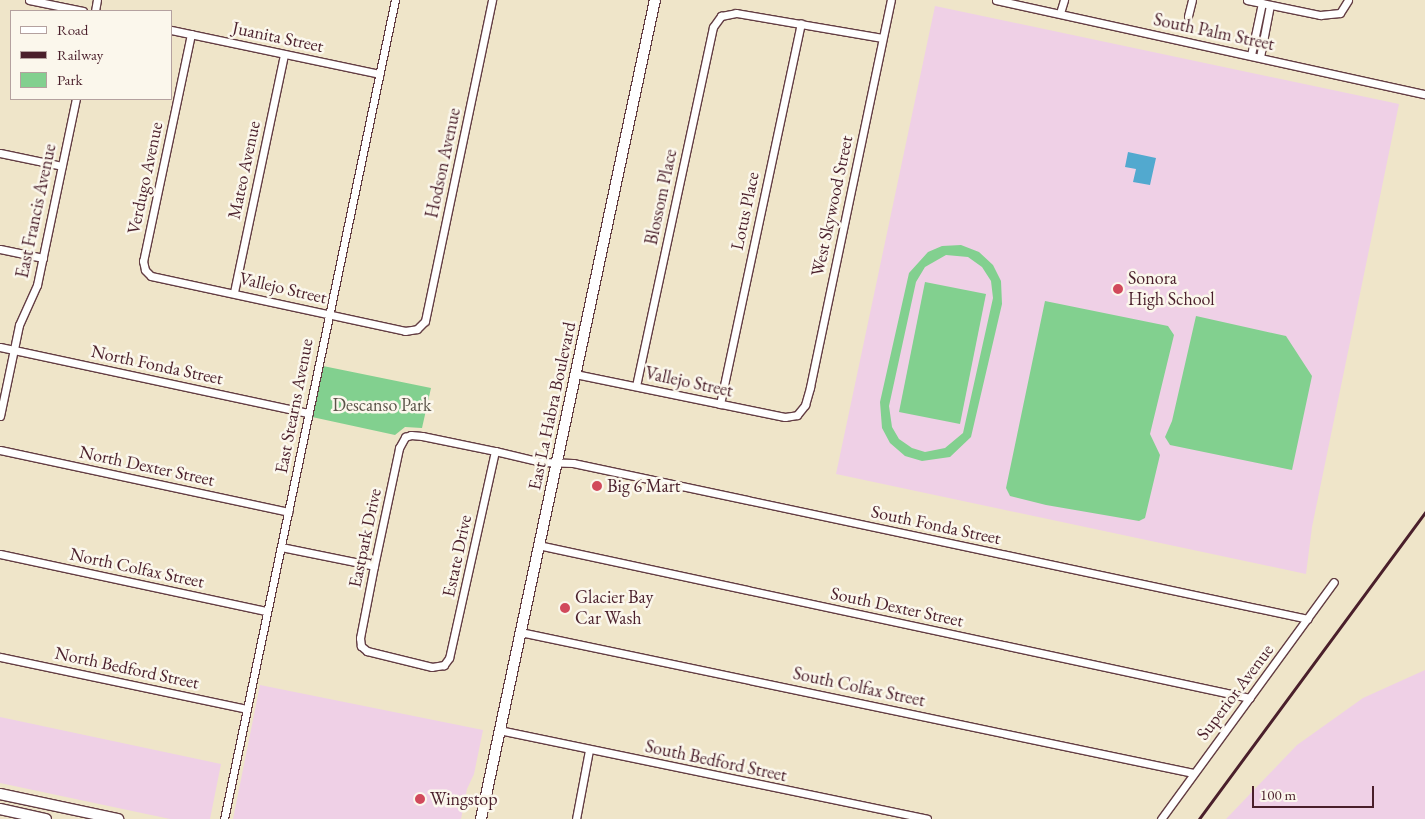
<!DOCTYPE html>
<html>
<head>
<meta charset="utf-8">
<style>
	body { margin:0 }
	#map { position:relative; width:1425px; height:819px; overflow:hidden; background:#efe5c9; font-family:"EB Garamond",serif }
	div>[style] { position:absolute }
	.built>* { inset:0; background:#efd0e6 }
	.green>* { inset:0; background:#82d08f }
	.water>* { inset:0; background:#52a9cf }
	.roads { filter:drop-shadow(1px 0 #633d43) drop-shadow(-1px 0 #633d43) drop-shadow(0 1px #633d43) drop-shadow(0 -1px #633d43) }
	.minor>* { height:7px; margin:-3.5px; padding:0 3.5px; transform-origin:3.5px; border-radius:3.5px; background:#fff }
	.secondary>* { height:10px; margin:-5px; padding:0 5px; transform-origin:5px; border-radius:5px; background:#fff }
	.primary>* { height:10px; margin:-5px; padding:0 5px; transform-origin:5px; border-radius:5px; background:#fff }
	.rail>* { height:2.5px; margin:-1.25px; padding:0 1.25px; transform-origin:1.25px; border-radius:1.25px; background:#4a1f2b }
	.dots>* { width:14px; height:14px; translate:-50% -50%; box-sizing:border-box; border:2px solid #fbf7ec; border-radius:50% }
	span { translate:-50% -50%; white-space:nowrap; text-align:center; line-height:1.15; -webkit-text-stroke:5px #fbf7ec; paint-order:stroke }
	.street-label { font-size:18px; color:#4a1f2b }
	.poi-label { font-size:18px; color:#4a1f2b }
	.left { translate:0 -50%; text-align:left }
	.park-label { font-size:18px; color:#5b5449 }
	.legend { position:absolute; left:10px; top:10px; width:162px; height:90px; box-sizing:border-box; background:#fbf7ec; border:1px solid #b4a19f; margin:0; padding:6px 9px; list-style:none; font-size:15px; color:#4a1f2b }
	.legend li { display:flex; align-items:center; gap:10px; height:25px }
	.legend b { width:25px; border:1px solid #b4a19f }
	.scale { position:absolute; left:1252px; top:786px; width:122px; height:22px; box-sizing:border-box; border:2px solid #4a1f2b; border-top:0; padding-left:6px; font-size:15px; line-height:18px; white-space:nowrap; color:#4a1f2b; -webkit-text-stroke:4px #fbf7ec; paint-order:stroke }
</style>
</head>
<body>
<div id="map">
	<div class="built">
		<div style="clip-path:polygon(935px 6px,1399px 104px,1312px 527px,1306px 574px,836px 474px)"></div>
		<div style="clip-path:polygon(1425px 670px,1425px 819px,1226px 819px,1297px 745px,1363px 698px)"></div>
		<div style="clip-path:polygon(260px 685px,483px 730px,474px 774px,467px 789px,461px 819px,233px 819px)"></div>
		<div style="clip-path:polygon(0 717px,221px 764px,210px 819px,170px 819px,0 783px)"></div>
	</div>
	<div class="green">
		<div style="clip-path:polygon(evenodd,961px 245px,979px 252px,993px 265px,1001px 281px,1002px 304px,971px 437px,950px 457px,922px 461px,905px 456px,890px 443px,882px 428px,880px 402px,909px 273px,928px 252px,942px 246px,961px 245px,946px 255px,968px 257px,982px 267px,991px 281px,993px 298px,963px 433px,945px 448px,925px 452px,912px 448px,899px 439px,892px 427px,889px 406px,916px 282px,925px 267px,946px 255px)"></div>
		<div style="clip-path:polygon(925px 282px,986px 294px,960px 424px,899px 412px)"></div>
		<div style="clip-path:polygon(1045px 301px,1168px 326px,1174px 335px,1150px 434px,1160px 455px,1145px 518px,1139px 521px,1046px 505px,1010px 496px,1006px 488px)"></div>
		<div style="clip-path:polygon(1196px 316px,1286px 336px,1312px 376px,1292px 470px,1170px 445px,1165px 437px,1172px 421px)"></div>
		<div style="clip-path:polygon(323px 366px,431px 388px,422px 428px,405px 427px,395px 435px,312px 417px)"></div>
	</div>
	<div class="water">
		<div style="clip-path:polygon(1128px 152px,1156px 158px,1150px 185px,1133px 182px,1136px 169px,1125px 167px)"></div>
	</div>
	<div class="roads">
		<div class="minor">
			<div style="left:29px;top:0;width:55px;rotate:11.5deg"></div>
			<div style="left:996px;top:0;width:439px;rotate:12.4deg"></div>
			<div style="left:1247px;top:0;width:75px;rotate:11.6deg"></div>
			<div style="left:1320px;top:15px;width:20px;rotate:-6deg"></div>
			<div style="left:1340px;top:13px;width:15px;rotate:-58deg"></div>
			<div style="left:95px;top:11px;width:11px;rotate:-80deg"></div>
			<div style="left:1060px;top:13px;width:14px;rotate:-73deg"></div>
			<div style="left:1188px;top:16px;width:16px;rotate:-76deg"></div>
			<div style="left:171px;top:30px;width:213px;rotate:11.9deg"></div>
			<div style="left:191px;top:34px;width:232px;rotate:101.9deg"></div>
			<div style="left:143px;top:261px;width:9px;rotate:77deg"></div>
			<div style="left:145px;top:270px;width:8px;rotate:45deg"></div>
			<div style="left:151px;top:276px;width:260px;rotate:12.2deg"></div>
			<div style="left:405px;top:331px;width:12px;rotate:-9deg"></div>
			<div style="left:417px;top:329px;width:11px;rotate:-45deg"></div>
			<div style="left:425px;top:321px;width:328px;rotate:-78.2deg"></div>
			<div style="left:1251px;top:55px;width:53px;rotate:-78.1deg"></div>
			<div style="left:1260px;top:57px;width:53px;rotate:-79.1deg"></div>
			<div style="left:0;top:153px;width:63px;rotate:11.8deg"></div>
			<div style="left:0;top:249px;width:44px;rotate:11.8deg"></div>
			<div style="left:234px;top:292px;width:243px;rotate:-78.1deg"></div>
			<div style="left:0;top:347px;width:316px;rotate:12.1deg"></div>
			<div style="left:575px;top:374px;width:214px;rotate:11.6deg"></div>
			<div style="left:785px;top:417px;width:12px;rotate:-9deg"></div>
			<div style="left:797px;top:415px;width:13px;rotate:-51deg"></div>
			<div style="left:805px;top:405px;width:19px;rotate:-74deg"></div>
			<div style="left:810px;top:387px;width:395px;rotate:-78.2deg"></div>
			<div style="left:636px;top:386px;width:367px;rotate:-77.9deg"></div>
			<div style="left:713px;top:27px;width:14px;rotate:-54deg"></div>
			<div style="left:721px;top:16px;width:15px;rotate:-11deg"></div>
			<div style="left:736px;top:13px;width:148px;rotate:9.7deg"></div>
			<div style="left:720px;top:404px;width:389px;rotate:-78deg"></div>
			<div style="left:0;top:416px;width:93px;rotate:-78.2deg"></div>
			<div style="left:19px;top:325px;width:44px;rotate:-65.8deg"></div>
			<div style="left:37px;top:285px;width:190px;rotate:-78.2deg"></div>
			<div style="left:0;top:450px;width:295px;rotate:12.1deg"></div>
			<div style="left:495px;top:451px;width:212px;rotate:102.5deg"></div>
			<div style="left:449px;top:658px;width:9px;rotate:126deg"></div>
			<div style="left:444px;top:665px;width:12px;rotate:171deg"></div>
			<div style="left:432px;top:667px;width:67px;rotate:-166.2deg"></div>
			<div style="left:367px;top:651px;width:8px;rotate:-140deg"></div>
			<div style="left:361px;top:646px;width:8px;rotate:-97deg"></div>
			<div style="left:360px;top:638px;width:73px;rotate:-79deg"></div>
			<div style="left:374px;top:566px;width:121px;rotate:-78deg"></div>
			<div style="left:399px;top:448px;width:13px;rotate:-61deg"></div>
			<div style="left:405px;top:437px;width:6px;rotate:-18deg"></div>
			<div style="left:411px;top:435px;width:11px;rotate:5deg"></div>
			<div style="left:422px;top:436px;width:75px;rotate:11.6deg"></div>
			<div style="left:495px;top:451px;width:47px;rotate:13.4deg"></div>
			<div style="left:541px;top:462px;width:32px;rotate:2deg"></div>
			<div style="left:573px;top:463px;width:751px;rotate:11.98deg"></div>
			<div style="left:538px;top:545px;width:728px;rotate:12.13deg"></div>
			<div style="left:281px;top:547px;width:95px;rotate:11.5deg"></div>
			<div style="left:0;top:554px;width:273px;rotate:12.1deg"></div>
			<div style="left:520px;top:632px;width:688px;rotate:11.83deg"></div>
			<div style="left:0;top:657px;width:252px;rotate:11.9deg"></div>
			<div style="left:499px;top:730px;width:437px;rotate:11.7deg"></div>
			<div style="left:224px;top:819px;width:837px;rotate:-78.21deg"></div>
			<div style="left:576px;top:819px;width:70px;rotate:-79.3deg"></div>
			<div style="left:1161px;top:819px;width:293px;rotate:-53.9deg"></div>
		</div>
		<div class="secondary">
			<div style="left:481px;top:819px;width:837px;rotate:-78.01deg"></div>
		</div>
		<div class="primary">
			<div style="left:0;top:794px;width:121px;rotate:12deg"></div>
			<div style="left:0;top:809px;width:47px;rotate:12.3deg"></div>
		</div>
	</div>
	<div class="rail">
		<div style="left:1199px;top:819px;width:381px;rotate:-53.6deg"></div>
	</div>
	<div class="dots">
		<div style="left:1118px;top:289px;background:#d1495b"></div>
		<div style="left:597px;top:486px;background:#d1495b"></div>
		<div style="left:565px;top:608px;background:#d1495b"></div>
		<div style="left:420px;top:799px;background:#d1495b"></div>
	</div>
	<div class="street-label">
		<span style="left:1214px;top:32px;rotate:12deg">South Palm Street</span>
		<span style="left:278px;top:37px;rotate:12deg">Juanita Street</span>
		<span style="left:443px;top:163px;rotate:-78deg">Hodson Avenue</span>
		<span style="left:244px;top:170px;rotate:-78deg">Mateo Avenue</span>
		<span style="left:145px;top:178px;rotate:-78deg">Verdugo Avenue</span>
		<span style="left:661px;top:197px;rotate:-78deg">Blossom Place</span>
		<span style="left:832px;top:206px;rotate:-78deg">West Skywood Street</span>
		<span style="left:36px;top:211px;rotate:-78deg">East Francis Avenue</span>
		<span style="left:745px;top:211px;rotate:-78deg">Lotus Place</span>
		<span style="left:283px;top:288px;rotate:13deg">Vallejo Street</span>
		<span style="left:157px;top:365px;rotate:12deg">North Fonda Street</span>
		<span style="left:689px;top:382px;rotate:12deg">Vallejo Street</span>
		<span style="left:294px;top:406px;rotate:-79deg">East Stearns Avenue</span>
		<span style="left:552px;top:406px;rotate:-78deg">East La Habra Boulevard</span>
		<span style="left:147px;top:466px;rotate:12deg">North Dexter Street</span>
		<span style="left:936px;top:525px;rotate:12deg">South Fonda Street</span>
		<span style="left:365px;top:538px;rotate:-78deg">Eastpark Drive</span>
		<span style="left:457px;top:556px;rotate:-78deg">Estate Drive</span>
		<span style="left:137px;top:568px;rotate:12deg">North Colfax Street</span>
		<span style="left:897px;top:607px;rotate:12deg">South Dexter Street</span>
		<span style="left:127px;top:668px;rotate:12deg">North Bedford Street</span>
		<span style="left:859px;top:687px;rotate:12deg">South Colfax Street</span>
		<span style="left:1235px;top:692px;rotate:-53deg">Superior Avenue</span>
		<span style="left:716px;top:761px;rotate:12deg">South Bedford Street</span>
	</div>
	<div class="poi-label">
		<span class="left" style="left:1128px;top:289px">Sonora<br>High School</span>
		<span class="left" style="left:607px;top:486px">Big 6 Mart</span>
		<span class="left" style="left:575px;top:608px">Glacier Bay<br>Car Wash</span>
		<span class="left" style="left:430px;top:799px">Wingstop</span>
	</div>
	<div class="park-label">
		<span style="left:382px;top:405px">Descanso Park</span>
	</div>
	<ul class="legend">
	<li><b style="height:6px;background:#fff"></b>Road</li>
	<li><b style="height:6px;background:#4a1f2b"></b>Railway</li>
	<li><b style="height:14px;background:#82d08f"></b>Park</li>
	</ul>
	<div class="scale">100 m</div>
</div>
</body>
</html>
